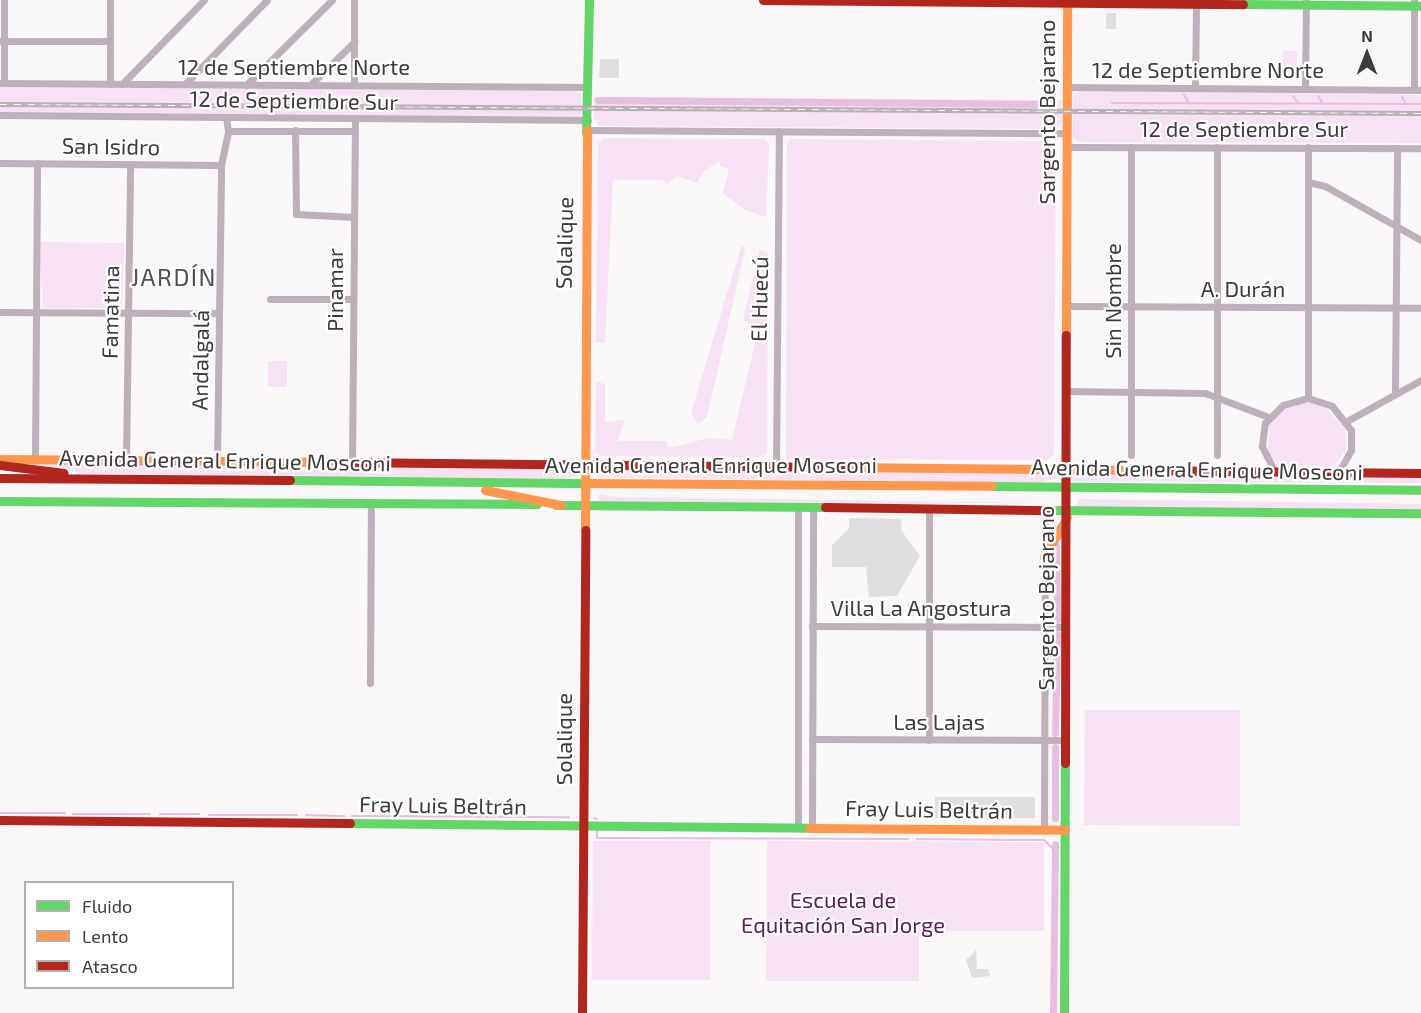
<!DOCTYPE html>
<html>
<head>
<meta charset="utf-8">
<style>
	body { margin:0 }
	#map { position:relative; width:1421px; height:1013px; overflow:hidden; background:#f9f7f8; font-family:"Exo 2",sans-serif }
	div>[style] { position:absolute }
	.green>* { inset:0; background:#f7e1f4 }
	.stream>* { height:2px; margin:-1px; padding:0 1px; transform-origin:1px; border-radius:1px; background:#e6bee0 }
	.canal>* { height:7px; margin:-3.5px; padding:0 3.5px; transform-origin:3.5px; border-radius:3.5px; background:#e6bee0 }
	.building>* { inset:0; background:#e0dedf }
	.street>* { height:7px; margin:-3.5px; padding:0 3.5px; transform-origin:3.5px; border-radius:3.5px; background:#bdb0bb }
	.fast>* { height:9px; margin:-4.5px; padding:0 4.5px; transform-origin:4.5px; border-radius:4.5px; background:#63d668 }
	.slow>* { height:9px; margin:-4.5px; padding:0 4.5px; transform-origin:4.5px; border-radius:4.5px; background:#ff974d }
	.jam>* { height:9px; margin:-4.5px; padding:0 4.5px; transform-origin:4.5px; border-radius:4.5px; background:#b3261e }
	.rail>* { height:4.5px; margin-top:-2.25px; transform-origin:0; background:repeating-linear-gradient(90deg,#fff 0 7px,#b7b0b5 0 14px); box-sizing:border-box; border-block:2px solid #b7b0b5 }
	span { translate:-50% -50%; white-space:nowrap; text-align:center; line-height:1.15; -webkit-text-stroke:4.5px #fff; paint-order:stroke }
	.street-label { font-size:22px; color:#3d3b3c }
	.park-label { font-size:22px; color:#5d1b58 }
	.neighbourhood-label { font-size:24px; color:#514e51; letter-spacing:1.5px }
	.legend { position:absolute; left:24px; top:881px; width:210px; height:108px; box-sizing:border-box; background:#fff; border:2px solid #b1b1b1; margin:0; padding:8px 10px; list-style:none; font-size:18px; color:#3d3b3c }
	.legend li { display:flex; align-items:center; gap:12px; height:30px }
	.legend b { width:30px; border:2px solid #b1b1b1 }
	.north { position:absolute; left:1337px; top:24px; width:60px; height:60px; -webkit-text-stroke:4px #fff; paint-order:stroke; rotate:0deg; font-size:16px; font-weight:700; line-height:24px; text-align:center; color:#3d3b3c }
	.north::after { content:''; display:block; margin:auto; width:21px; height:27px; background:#3d3b3c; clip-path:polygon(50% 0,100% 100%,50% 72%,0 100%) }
</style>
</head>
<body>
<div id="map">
	<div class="green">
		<div style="clip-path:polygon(1283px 51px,1297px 51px,1297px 76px,1283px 76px)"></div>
		<div style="clip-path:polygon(0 87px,575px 91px,581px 94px,582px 110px,579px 117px,0 113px)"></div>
		<div style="clip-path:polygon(1080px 90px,1421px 95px,1421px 143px,1079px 142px,1073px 137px,1073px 97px)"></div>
		<div style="clip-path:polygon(594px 97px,1061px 100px,1062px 124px,1054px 129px,599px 126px,594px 119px)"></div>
		<div style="clip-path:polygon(603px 138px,765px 139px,769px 144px,766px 217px,745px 210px,723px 193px,729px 169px,720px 166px,720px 161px,704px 171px,697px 183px,677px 176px,666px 185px,663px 180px,613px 180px,605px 343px,596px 343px,598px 143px)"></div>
		<div style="clip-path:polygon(792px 139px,1050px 141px,1056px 146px,1054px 454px,1047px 460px,786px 459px,787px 144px)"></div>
		<div style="clip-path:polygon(40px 242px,124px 243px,122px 308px,43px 308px)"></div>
		<div style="clip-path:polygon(742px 244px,745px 249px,707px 417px,698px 424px,691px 413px)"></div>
		<div style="clip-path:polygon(760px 249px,768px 254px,767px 453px,762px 457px,600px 456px,595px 452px,596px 382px,605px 384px,605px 422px,624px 420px,618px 441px,666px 441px,668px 447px,675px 447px,708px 438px,732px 440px,758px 331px,743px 320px)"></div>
		<div style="clip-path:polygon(268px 361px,287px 361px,287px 387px,268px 387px)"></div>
		<div style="clip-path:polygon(1306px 402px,1323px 406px,1345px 428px,1346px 450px,1333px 467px,1281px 467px,1268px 453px,1270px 422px,1287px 408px)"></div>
		<div style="clip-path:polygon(4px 463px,579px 469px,581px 475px,563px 479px,86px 473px)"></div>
		<div style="clip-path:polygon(595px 468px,1055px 474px,1057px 478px,1040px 483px,598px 477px)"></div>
		<div style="clip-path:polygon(1074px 473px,1421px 476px,1421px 483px,1074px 481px,1070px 477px)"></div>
		<div style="clip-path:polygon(599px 494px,617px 497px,1057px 503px,598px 502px)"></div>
		<div style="clip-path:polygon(1078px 499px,1421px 504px,1421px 510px,1077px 507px)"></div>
		<div style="clip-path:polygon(1085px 710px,1240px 710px,1240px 826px,1084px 825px)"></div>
		<div style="clip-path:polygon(593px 841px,710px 841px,710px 980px,592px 980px)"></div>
		<div style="clip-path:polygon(767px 841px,1044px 842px,1044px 931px,919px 931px,919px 981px,766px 981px)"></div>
	</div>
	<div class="stream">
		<div style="left:1184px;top:95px;width:9px;rotate:58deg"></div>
		<div style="left:1293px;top:96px;width:9px;rotate:54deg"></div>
		<div style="left:1318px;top:96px;width:9px;rotate:58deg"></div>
		<div style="left:1402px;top:97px;width:8px;rotate:60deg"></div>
		<div style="left:1112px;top:103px;width:309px;rotate:0.2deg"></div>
		<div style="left:1050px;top:104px;width:4px"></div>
		<div style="left:0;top:813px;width:65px"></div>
		<div style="left:73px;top:814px;width:77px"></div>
		<div style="left:160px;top:814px;width:39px"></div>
		<div style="left:209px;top:815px;width:88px"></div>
		<div style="left:306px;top:815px;width:38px;rotate:2deg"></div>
		<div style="left:352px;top:816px;width:217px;rotate:0.3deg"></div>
		<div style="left:594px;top:818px;width:3px;rotate:18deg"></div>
		<div style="left:597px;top:831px;width:7px;rotate:90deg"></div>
		<div style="left:597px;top:838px;width:311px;rotate:0.2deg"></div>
		<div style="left:917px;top:839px;width:127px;rotate:0.5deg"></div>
		<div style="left:1044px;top:840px;width:16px;rotate:45deg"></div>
	</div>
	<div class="canal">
		<div style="left:598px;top:100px;width:452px;rotate:0.5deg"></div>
		<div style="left:1050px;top:104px;width:5px;rotate:79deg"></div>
		<div style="left:1052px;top:113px;width:7px;rotate:82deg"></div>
		<div style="left:1056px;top:546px;width:74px;rotate:89.2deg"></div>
		<div style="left:1055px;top:733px;width:99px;rotate:-88.8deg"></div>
		<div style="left:1055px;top:818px;width:71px;rotate:-90deg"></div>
		<div style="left:1053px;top:1013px;width:169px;rotate:-89.3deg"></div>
	</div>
	<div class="building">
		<div style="clip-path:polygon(1106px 13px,1116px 13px,1116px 29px,1106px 29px)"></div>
		<div style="clip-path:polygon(600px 59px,619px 59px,619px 78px,599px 78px)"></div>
		<div style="clip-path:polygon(849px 518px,902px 519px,901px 530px,920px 556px,897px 596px,869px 597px,866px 567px,832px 567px,832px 545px,849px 528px)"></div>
		<div style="clip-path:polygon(935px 797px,1035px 797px,1035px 818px,935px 818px)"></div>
		<div style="clip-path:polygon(976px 950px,977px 969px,988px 969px,990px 976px,972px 978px,966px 960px)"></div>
	</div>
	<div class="street">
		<div style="left:0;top:41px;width:110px"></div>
		<div style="left:0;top:83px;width:588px;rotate:0.39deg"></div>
		<div style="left:4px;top:83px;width:83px;rotate:-90deg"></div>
		<div style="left:110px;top:84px;width:84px;rotate:-90deg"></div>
		<div style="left:122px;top:84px;width:117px;rotate:-45.7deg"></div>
		<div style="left:185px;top:84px;width:117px;rotate:-45.7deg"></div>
		<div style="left:246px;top:85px;width:121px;rotate:-44.7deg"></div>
		<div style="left:310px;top:85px;width:62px;rotate:-44.3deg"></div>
		<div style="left:354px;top:85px;width:85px;rotate:-90deg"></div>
		<div style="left:1066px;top:87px;width:355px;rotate:0.5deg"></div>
		<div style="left:1195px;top:88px;width:88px;rotate:-89.3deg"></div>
		<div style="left:1305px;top:89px;width:89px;rotate:-89.4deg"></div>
		<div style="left:1414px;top:90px;width:90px;rotate:-90deg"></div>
		<div style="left:0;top:115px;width:588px;rotate:0.49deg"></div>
		<div style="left:295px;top:130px;width:84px;rotate:89.3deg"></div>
		<div style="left:296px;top:214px;width:58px;rotate:3deg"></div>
		<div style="left:587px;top:130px;width:479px;rotate:0.4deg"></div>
		<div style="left:228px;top:131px;width:126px"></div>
		<div style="left:1066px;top:147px;width:355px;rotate:0.2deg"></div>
		<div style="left:1131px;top:147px;width:308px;rotate:90deg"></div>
		<div style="left:0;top:163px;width:221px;rotate:0.5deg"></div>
		<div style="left:1308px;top:182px;width:17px;rotate:13deg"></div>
		<div style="left:1325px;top:186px;width:110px;rotate:29.4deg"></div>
		<div style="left:270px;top:299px;width:83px"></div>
		<div style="left:1065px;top:306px;width:356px;rotate:0.3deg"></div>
		<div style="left:0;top:312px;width:219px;rotate:0.3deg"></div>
		<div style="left:1065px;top:391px;width:140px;rotate:0.8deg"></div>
		<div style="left:1205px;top:393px;width:68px;rotate:20.6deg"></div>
		<div style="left:1395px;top:392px;width:244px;rotate:-89.5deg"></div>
		<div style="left:1308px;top:398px;width:251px;rotate:-90deg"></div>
		<div style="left:1347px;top:421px;width:85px;rotate:-29deg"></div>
		<div style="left:1217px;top:455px;width:308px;rotate:-90deg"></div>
		<div style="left:35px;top:459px;width:296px;rotate:-89.6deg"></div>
		<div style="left:126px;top:460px;width:296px;rotate:-89.2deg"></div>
		<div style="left:217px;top:461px;width:296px;rotate:-89.2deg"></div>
		<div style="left:221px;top:165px;width:35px;rotate:-78deg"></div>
		<div style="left:228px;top:131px;width:14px;rotate:-98deg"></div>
		<div style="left:352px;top:463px;width:345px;rotate:-89.5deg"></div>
		<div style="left:776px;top:466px;width:335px;rotate:-89.5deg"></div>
		<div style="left:1275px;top:472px;width:29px;rotate:-117deg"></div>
		<div style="left:1262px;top:446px;width:23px;rotate:-83deg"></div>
		<div style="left:1265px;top:423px;width:25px;rotate:-45deg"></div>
		<div style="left:1283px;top:405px;width:26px;rotate:-16deg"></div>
		<div style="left:1308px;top:398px;width:25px;rotate:18deg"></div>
		<div style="left:1332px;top:406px;width:31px;rotate:52deg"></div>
		<div style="left:1351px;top:430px;width:20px;rotate:90deg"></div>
		<div style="left:1351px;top:450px;width:25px;rotate:119deg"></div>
		<div style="left:798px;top:507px;width:321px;rotate:90deg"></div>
		<div style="left:929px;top:509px;width:231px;rotate:90deg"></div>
		<div style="left:812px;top:626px;width:254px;rotate:0.2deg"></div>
		<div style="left:370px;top:683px;width:180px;rotate:-89.7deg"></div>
		<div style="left:812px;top:739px;width:253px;rotate:0.2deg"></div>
		<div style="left:812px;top:828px;width:321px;rotate:-89.8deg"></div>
		<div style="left:1044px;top:830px;width:320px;rotate:-89.8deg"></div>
	</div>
	<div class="fast">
		<div style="left:1243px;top:4px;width:178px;rotate:0.6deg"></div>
		<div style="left:586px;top:133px;width:133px;rotate:-88.7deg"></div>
		<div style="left:290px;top:480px;width:300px;rotate:0.6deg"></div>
		<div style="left:992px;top:486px;width:429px;rotate:0.5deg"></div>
		<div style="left:0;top:501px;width:537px;rotate:0.32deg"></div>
		<div style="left:556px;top:505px;width:269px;rotate:0.4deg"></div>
		<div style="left:1051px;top:510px;width:370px;rotate:0.5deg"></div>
		<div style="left:350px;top:823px;width:459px;rotate:0.6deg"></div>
		<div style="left:1064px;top:1013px;width:250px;rotate:-89.8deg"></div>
	</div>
	<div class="slow">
		<div style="left:1066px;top:335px;width:335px;rotate:-89.8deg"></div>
		<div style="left:0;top:459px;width:341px;rotate:0.5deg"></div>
		<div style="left:844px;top:467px;width:293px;rotate:0.6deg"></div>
		<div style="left:590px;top:483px;width:402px;rotate:0.4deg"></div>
		<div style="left:485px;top:490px;width:77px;rotate:11.2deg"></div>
		<div style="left:585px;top:530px;width:400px;rotate:-89.7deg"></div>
		<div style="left:1044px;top:557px;width:46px;rotate:-60.1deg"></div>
		<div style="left:809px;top:828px;width:256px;rotate:0.4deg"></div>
	</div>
	<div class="jam">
		<div style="left:763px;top:0;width:480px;rotate:0.5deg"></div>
		<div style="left:341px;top:462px;width:503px;rotate:0.57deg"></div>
		<div style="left:0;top:465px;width:64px;rotate:7.2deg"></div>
		<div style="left:1137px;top:470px;width:284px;rotate:0.6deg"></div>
		<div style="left:0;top:478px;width:290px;rotate:0.4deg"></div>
		<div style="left:825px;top:507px;width:226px;rotate:0.8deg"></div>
		<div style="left:1065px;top:763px;width:428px;rotate:-89.9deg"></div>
		<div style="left:0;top:820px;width:350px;rotate:0.5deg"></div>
		<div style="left:582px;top:1013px;width:483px;rotate:-89.6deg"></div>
	</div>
	<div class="rail">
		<div style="left:0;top:104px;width:1421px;rotate:0.36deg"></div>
	</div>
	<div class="street-label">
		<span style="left:294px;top:67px">12 de Septiembre Norte</span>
		<span style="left:1208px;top:70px">12 de Septiembre Norte</span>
		<span style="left:294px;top:100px;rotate:1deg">12 de Septiembre Sur</span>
		<span style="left:1047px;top:112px;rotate:-90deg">Sargento Bejarano</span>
		<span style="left:1244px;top:129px">12 de Septiembre Sur</span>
		<span style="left:111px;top:146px;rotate:1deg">San Isidro</span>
		<span style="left:564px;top:243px;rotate:-89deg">Solalique</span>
		<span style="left:1243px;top:289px">A. Durán</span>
		<span style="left:335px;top:290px;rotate:-90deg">Pinamar</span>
		<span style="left:759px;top:299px;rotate:-89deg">El Huecú</span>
		<span style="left:1113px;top:301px;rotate:-90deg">Sin Nombre</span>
		<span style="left:110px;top:312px;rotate:-89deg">Famatina</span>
		<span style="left:200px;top:360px;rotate:-89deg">Andalgalá</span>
		<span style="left:225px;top:460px;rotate:1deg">Avenida General Enrique Mosconi</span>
		<span style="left:711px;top:465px">Avenida General Enrique Mosconi</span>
		<span style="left:1197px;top:469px;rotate:1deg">Avenida General Enrique Mosconi</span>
		<span style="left:1046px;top:598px;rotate:-90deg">Sargento Bejarano</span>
		<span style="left:921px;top:608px">Villa La Angostura</span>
		<span style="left:939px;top:722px">Las Lajas</span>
		<span style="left:564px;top:739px;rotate:-90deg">Solalique</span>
		<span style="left:443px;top:805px;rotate:1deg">Fray Luis Beltrán</span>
		<span style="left:929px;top:809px;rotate:1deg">Fray Luis Beltrán</span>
	</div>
	<div class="park-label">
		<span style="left:843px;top:912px">Escuela de<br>Equitación San Jorge</span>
	</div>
	<div class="neighbourhood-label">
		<span style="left:174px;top:277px">JARDÍN</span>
	</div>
	<ul class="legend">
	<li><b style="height:8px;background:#63d668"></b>Fluido</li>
	<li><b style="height:8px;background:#ff974d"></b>Lento</li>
	<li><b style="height:8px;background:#b3261e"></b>Atasco</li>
	</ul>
	<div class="north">N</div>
</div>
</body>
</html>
